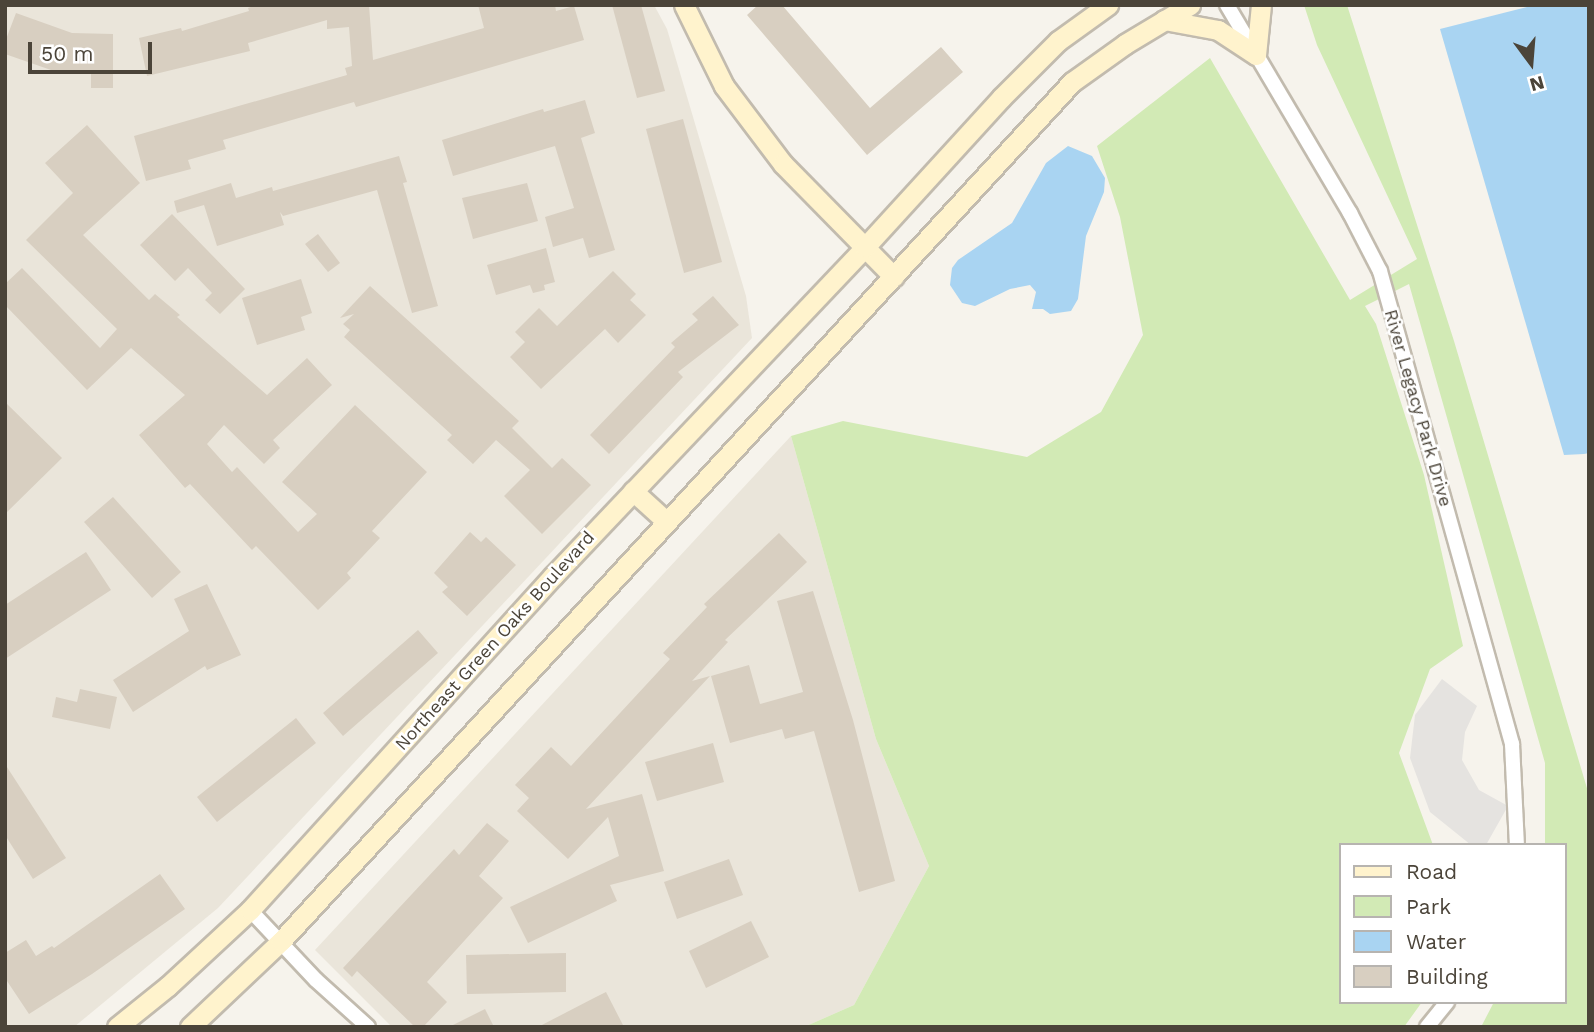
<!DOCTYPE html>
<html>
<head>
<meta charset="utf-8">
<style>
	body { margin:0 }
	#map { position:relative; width:1594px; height:1032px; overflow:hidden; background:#f6f3ec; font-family:"Work Sans",sans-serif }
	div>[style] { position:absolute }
	.residential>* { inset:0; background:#eae5da }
	.green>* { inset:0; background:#d2eab5 }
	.parking>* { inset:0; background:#e5e3e0 }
	.water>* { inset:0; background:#a9d4f2 }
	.building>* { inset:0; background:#d8cfc1 }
	.roads { filter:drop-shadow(2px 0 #c2bbae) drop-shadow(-2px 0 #c2bbae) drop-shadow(0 2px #c2bbae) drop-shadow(0 -2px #c2bbae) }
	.minor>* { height:14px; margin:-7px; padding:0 7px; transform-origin:7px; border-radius:7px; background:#fff }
	.secondary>* { height:19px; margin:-9.5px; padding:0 9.5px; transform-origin:9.5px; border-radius:9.5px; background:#fff3cd }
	span { translate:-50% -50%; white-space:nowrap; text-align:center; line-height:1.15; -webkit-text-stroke:5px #fff; paint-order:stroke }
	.street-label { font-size:18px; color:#4b4439 }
	.frame { position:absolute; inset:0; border:7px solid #4b4439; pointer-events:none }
	.legend { position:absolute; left:1339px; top:843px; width:228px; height:161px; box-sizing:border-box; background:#fff; border:2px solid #b7b4b0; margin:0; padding:9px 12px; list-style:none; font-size:21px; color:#4b4439 }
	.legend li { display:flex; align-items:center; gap:14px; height:35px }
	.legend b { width:35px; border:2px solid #b7b4b0 }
	.north { position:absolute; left:1496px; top:28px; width:70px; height:70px; -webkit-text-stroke:5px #fff; paint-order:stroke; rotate:164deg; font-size:19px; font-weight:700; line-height:28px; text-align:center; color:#4b4439 }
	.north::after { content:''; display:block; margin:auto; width:24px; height:32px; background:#4b4439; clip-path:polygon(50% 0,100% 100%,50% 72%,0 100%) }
	.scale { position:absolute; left:28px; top:42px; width:124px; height:32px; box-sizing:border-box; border:4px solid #4b4439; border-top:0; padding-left:9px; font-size:21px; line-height:24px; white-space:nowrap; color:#4b4439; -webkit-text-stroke:5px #fff; paint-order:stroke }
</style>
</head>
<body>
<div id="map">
	<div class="residential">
		<div style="clip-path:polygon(5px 5px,654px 5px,667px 29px,746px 296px,752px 338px,218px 908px,74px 1027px,5px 1027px)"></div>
		<div style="clip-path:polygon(791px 436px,876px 739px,929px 866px,854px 1005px,804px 1027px,392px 1027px,315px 950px)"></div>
	</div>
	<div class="green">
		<div style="clip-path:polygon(1304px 5px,1347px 5px,1454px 341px,1589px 795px,1589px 1027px,1481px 1027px,1494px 1002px,1564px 1002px,1564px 845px,1545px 845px,1545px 763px,1409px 284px,1365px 306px,1376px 324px,1424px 475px,1463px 646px,1430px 669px,1399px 753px,1433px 845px,1340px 845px,1340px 1002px,1422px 1002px,1404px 1027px,804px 1027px,854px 1005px,929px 866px,876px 739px,791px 436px,843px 421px,1027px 457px,1101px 412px,1143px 335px,1120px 217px,1097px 146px,1210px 58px,1350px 300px,1417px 259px,1317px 45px)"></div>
	</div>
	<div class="parking">
		<div style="clip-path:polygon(1442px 679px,1477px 706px,1465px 732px,1462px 760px,1479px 790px,1508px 806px,1486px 845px,1471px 845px,1430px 812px,1410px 758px,1415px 715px)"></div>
	</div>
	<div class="water">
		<div style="clip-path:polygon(1535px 5px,1589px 5px,1589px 453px,1584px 454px,1564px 455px,1440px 29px)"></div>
		<div style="clip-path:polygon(1068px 146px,1092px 156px,1105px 178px,1104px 192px,1086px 236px,1078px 299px,1071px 311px,1050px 314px,1043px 309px,1032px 309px,1036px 292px,1030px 285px,1010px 289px,975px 306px,962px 303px,950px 285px,952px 268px,958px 260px,1012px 223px,1046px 163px)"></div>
	</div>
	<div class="building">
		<div style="clip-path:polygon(256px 5px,369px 5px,373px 60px,484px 28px,478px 5px,555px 5px,556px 11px,574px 6px,584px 40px,356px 107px,354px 102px,223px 140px,226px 149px,188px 160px,191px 169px,146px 181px,134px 136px,347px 75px,345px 68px,352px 66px,349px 27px,327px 29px,327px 20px,248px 43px,250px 51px,147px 76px,139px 38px,181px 28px,182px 31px,249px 11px,248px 8px)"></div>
		<div style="clip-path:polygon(612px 5px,641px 5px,665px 91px,637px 98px)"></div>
		<div style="clip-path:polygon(758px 5px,782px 5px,870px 108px,941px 47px,963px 72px,867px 155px,747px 15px)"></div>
		<div style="clip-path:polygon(16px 13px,72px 33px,113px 34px,113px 88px,91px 88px,91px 71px,51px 70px,5px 54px,5px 42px)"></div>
		<div style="clip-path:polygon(585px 100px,595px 133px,581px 138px,615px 250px,589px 258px,583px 238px,553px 247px,545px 217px,574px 208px,555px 146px,453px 176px,442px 140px,543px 109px,544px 112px)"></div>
		<div style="clip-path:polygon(683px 119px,722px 262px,684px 273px,646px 129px)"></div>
		<div style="clip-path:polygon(87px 125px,140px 183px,83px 235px,149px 300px,155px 294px,180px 315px,177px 317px,267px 395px,307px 358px,332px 385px,273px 440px,280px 448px,264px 464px,224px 425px,207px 444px,232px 472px,237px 467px,298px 532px,317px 514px,282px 482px,355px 405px,427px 472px,372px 531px,380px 538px,347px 573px,351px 578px,318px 610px,256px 546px,252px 550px,190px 484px,185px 488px,139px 435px,185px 395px,131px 348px,87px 390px,5px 305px,5px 284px,22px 268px,100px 348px,117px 329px,26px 240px,73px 193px,45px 163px)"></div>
		<div style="clip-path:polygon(399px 156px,407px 182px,403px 183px,438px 306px,412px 313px,377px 190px,283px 216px,280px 212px,284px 225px,217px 246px,204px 205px,177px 213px,174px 201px,231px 183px,236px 198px,272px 187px,273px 191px)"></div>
		<div style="clip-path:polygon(527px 183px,538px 221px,473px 239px,462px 198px)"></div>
		<div style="clip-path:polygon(172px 214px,245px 289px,220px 314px,205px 300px,212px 293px,188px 268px,175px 281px,140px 245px)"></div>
		<div style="clip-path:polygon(318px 234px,340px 263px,328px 272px,305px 244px)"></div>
		<div style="clip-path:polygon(546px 248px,555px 282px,544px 285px,545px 290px,533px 293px,530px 285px,496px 295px,487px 265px)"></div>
		<div style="clip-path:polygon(613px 271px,636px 294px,630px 300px,646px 315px,618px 343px,605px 329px,541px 389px,510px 357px,525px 342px,515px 332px,539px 308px,557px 326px)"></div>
		<div style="clip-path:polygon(301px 279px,312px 313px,301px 317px,305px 330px,257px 345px,242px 298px)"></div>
		<div style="clip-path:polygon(370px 286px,519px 421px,512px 428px,552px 468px,562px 458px,591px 485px,542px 534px,504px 496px,530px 470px,496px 440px,473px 464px,447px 440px,452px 435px,344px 337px,350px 330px,343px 324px,354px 314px,340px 318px)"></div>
		<div style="clip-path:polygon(713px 296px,739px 325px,678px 372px,683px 377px,609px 454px,590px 435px,675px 347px,671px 343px,698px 320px,692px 314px)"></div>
		<div style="clip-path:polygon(5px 402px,62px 458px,5px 514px)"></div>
		<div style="clip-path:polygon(113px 497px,181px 572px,152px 598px,84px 522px)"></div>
		<div style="clip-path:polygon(470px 532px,481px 542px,486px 537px,516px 565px,467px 616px,442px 592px,448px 587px,434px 573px)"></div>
		<div style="clip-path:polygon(779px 533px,807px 562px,725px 640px,728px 642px,692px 681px,710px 676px,586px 809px,642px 794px,664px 871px,610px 885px,617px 901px,528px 943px,510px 907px,619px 856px,608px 817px,568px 859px,517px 811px,529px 798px,515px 785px,551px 747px,571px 766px,670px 659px,663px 653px,707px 607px,704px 604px)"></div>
		<div style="clip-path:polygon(86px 552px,111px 590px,5px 659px,5px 605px)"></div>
		<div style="clip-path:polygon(207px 584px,241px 655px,207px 670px,205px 666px,133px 712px,113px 680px,189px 631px,174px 599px)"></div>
		<div style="clip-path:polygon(813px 591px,853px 720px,895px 881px,859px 892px,814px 731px,785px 739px,782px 729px,730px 743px,711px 676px,749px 665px,760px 704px,803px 692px,777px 601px)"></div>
		<div style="clip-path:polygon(418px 630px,438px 653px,343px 736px,323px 713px)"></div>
		<div style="clip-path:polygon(80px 689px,117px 697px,110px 729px,52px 717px,56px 697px,77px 702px)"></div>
		<div style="clip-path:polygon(296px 718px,316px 743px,217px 822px,197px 797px)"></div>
		<div style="clip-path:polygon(713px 743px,724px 782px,657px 801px,645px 762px)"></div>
		<div style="clip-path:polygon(5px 764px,66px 858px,33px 879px,5px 835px)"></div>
		<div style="clip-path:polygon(487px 823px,509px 841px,479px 876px,503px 898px,427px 982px,447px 1002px,423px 1027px,415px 1027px,357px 971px,352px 977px,343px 968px,454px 849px,459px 855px)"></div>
		<div style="clip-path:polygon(729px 859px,743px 895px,677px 919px,664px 882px)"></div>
		<div style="clip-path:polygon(160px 874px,185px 909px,92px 974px,29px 1014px,5px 978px,5px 953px,26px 940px,36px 956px,52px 946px,54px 948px)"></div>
		<div style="clip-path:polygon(751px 921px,769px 957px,706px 988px,689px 951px)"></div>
		<div style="clip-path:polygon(566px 953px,566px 992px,467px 994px,466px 955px)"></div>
		<div style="clip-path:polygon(606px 992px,624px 1027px,538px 1027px,594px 998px)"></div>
		<div style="clip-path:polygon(485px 1009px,494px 1027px,449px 1027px)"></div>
	</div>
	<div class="roads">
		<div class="minor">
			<div style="left:1227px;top:5px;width:242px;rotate:59.4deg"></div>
			<div style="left:1350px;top:213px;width:65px;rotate:62.7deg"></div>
			<div style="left:1380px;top:271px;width:491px;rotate:74.4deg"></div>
			<div style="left:1512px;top:744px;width:101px;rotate:87.2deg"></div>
			<div style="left:250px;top:910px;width:96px;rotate:46.7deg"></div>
			<div style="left:316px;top:980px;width:70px;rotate:42.1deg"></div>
			<div style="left:1427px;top:1027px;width:32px;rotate:-51deg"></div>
		</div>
		<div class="secondary">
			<div style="left:684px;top:5px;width:90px;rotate:63.7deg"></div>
			<div style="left:724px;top:86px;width:98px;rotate:52.9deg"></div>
			<div style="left:783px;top:164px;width:158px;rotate:45.5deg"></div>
			<div style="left:1164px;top:20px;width:55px;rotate:10.5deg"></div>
			<div style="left:1218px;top:30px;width:45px;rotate:33.3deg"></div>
			<div style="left:1256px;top:55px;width:50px;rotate:-84.3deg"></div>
			<div style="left:633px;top:491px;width:45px;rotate:42.3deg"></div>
			<div style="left:117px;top:1027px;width:65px;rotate:-38.8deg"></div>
			<div style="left:168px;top:986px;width:112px;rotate:-42.8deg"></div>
			<div style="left:250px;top:910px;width:451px;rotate:-47.8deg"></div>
			<div style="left:553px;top:576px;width:453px;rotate:-46.5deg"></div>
			<div style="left:865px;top:247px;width:202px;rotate:-47.6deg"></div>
			<div style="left:1001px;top:98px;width:81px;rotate:-45deg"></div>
			<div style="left:1058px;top:41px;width:62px;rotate:-35.8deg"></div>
			<div style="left:190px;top:1027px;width:125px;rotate:-43.4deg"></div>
			<div style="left:281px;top:941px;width:1168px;rotate:-47.36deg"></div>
			<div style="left:1072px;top:82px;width:65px;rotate:-35.6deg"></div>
			<div style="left:1125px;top:44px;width:76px;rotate:-31deg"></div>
		</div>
	</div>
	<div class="street-label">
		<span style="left:1418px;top:408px;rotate:74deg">River Legacy Park Drive</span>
		<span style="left:495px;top:641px;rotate:-48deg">Northeast Green Oaks Boulevard</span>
	</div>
	<div class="frame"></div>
	<ul class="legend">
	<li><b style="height:9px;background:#fff3cd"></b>Road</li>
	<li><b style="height:19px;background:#d2eab5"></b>Park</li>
	<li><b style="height:19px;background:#a9d4f2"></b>Water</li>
	<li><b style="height:19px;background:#d8cfc1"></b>Building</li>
	</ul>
	<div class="north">N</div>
	<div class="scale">50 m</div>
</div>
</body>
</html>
